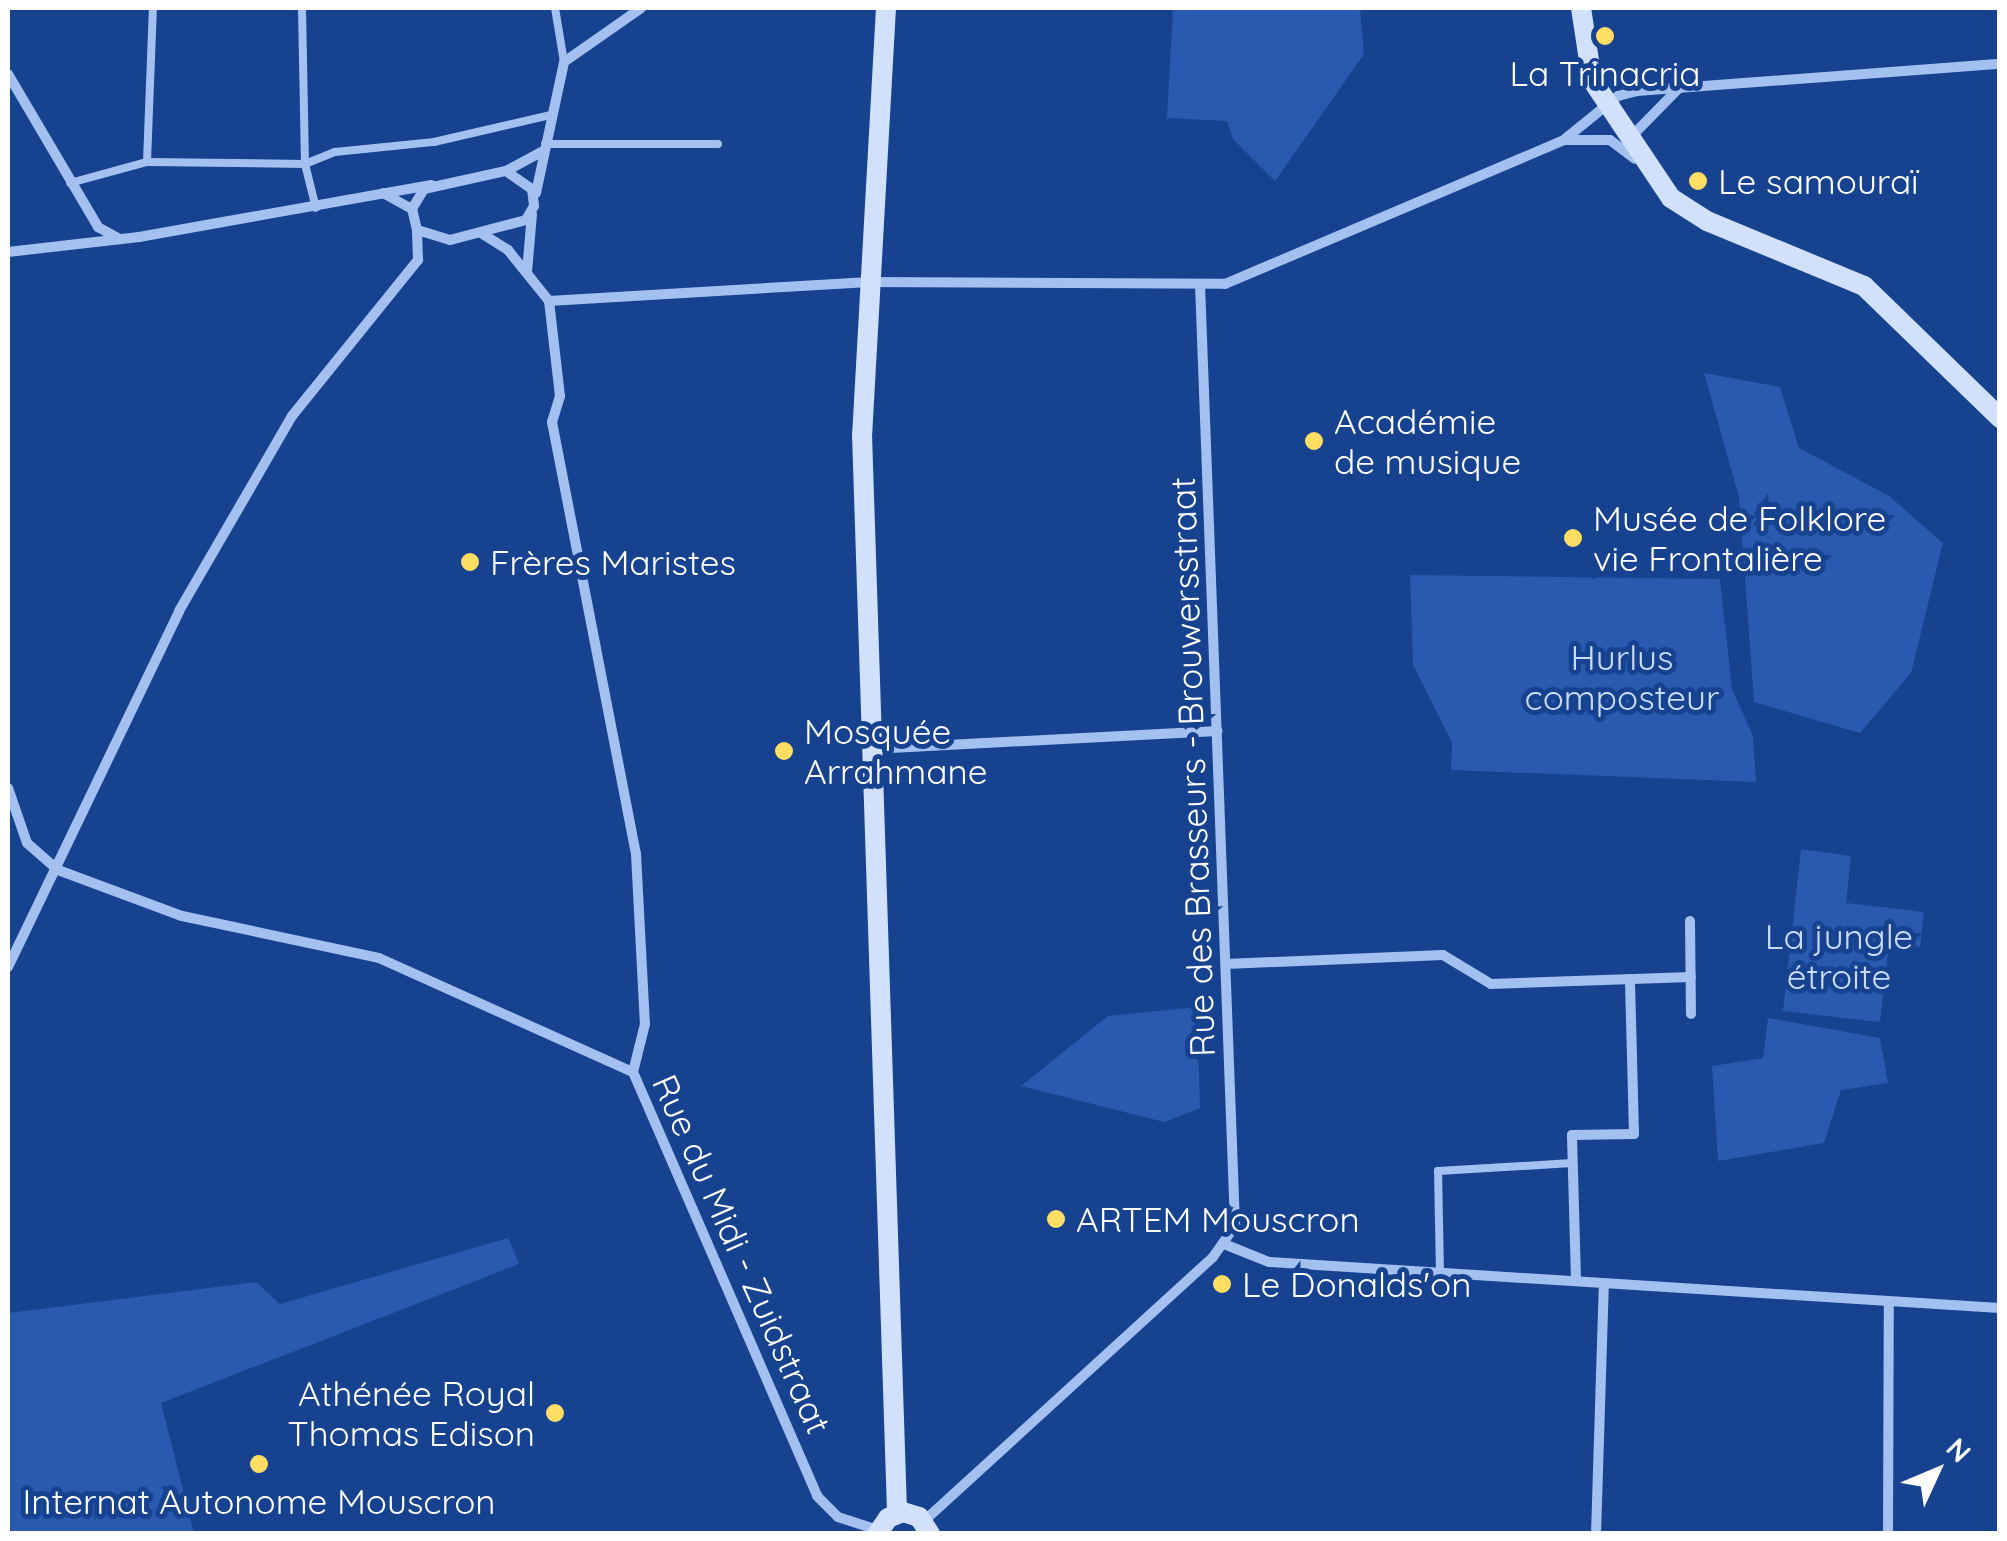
<!DOCTYPE html>
<html>
<head>
<meta charset="utf-8">
<style>
	body { margin:0 }
	#map { position:relative; width:2007px; height:1541px; overflow:hidden; background:#164290; font-family:Quicksand,sans-serif }
	div>[style] { position:absolute }
	.green>* { inset:0; background:#295aaf }
	.lane>* { height:8px; margin:-4px; padding:0 4px; transform-origin:4px; border-radius:4px; background:#a3c0f0 }
	.street>* { height:10px; margin:-5px; padding:0 5px; transform-origin:5px; border-radius:5px; background:#a3c0f0 }
	.secondary>* { height:20px; margin:-10px; padding:0 10px; transform-origin:10px; border-radius:10px; background:#d1e0fb }
	.dots>* { width:28px; height:28px; translate:-50% -50%; box-sizing:border-box; border:5px solid #164290; border-radius:50% }
	span { translate:-50% -50%; white-space:nowrap; text-align:center; line-height:1.15; -webkit-text-stroke:10px #164290; paint-order:stroke }
	.poi-label { font-size:35px; color:#fff }
	.left { translate:0 -50%; text-align:left }
	.right { translate:-100% -50%; text-align:right }
	.park-label { font-size:35px; color:#cadcfb }
	.street-label { font-size:35px; color:#fff }
	.frame { position:absolute; inset:0; border:10px solid #fff; pointer-events:none }
	.north { position:absolute; left:1887px; top:1421px; width:100px; height:100px; -webkit-text-stroke:8px #164290; paint-order:stroke; rotate:46deg; font-size:28px; font-weight:700; line-height:40px; text-align:center; color:#fff }
	.north::after { content:''; display:block; margin:auto; width:35px; height:45px; background:#fff; clip-path:polygon(50% 0,100% 100%,50% 72%,0 100%) }
</style>
</head>
<body>
<div id="map">
	<div class="green">
		<div style="clip-path:polygon(1173px 8px,1360px 8px,1364px 54px,1275px 181px,1233px 139px,1227px 121px,1167px 118px)"></div>
		<div style="clip-path:polygon(1704px 373px,1780px 387px,1799px 448px,1889px 496px,1943px 543px,1911px 673px,1860px 733px,1754px 702px,1739px 497px)"></div>
		<div style="clip-path:polygon(1410px 575px,1720px 579px,1732px 689px,1753px 736px,1756px 782px,1451px 770px,1452px 743px,1413px 665px)"></div>
		<div style="clip-path:polygon(1801px 849px,1851px 856px,1846px 903px,1924px 912px,1920px 947px,1889px 944px,1880px 1022px,1783px 1011px)"></div>
		<div style="clip-path:polygon(1197px 1007px,1200px 1108px,1164px 1122px,1021px 1086px,1108px 1016px)"></div>
		<div style="clip-path:polygon(1768px 1018px,1880px 1038px,1888px 1083px,1841px 1090px,1824px 1143px,1718px 1161px,1712px 1066px,1763px 1058px)"></div>
		<div style="clip-path:polygon(508px 1238px,519px 1264px,161px 1403px,194px 1533px,8px 1533px,8px 1313px,256px 1282px,280px 1304px)"></div>
	</div>
	<div class="lane">
		<div style="left:302px;top:8px;width:156px;rotate:88.9deg"></div>
		<div style="left:305px;top:164px;width:45px;rotate:76deg"></div>
		<div style="left:555px;top:8px;width:55px;rotate:80.5deg"></div>
		<div style="left:545px;top:144px;width:173px"></div>
		<div style="left:147px;top:162px;width:154px;rotate:-87.8deg"></div>
		<div style="left:70px;top:183px;width:80px;rotate:-15.3deg"></div>
		<div style="left:147px;top:162px;width:158px;rotate:0.7deg"></div>
		<div style="left:305px;top:164px;width:32px;rotate:-22deg"></div>
		<div style="left:335px;top:152px;width:100px;rotate:-5.8deg"></div>
		<div style="left:434px;top:142px;width:119px;rotate:-13.1deg"></div>
		<div style="left:1440px;top:1274px;width:103px;rotate:-91.1deg"></div>
		<div style="left:1438px;top:1171px;width:134px;rotate:-3.4deg"></div>
	</div>
	<div class="street">
		<div style="left:8px;top:74px;width:178px;rotate:59.5deg"></div>
		<div style="left:98px;top:227px;width:25px;rotate:29deg"></div>
		<div style="left:1630px;top:138px;width:70px;rotate:-45.6deg"></div>
		<div style="left:1565px;top:139px;width:68px;rotate:-39.1deg"></div>
		<div style="left:1618px;top:96px;width:20px;rotate:-15deg"></div>
		<div style="left:1637px;top:91px;width:364px;rotate:-4.3deg"></div>
		<div style="left:506px;top:171px;width:32px;rotate:35deg"></div>
		<div style="left:532px;top:189px;width:17px;rotate:83deg"></div>
		<div style="left:534px;top:206px;width:16px;rotate:120deg"></div>
		<div style="left:526px;top:220px;width:79px;rotate:165.3deg"></div>
		<div style="left:450px;top:240px;width:34px;rotate:-163deg"></div>
		<div style="left:417px;top:230px;width:22px;rotate:-103deg"></div>
		<div style="left:412px;top:209px;width:23px;rotate:-59deg"></div>
		<div style="left:424px;top:189px;width:84px;rotate:-12.4deg"></div>
		<div style="left:506px;top:171px;width:42px;rotate:-28.4deg"></div>
		<div style="left:383px;top:193px;width:33px;rotate:29deg"></div>
		<div style="left:536px;top:193px;width:134px;rotate:-77.9deg"></div>
		<div style="left:564px;top:62px;width:94px;rotate:-35deg"></div>
		<div style="left:481px;top:233px;width:32px;rotate:32deg"></div>
		<div style="left:508px;top:250px;width:65px;rotate:51.2deg"></div>
		<div style="left:549px;top:301px;width:96px;rotate:83.4deg"></div>
		<div style="left:560px;top:396px;width:27px;rotate:107deg"></div>
		<div style="left:552px;top:422px;width:440px;rotate:79deg"></div>
		<div style="left:636px;top:854px;width:170px;rotate:87deg"></div>
		<div style="left:645px;top:1024px;width:49px;rotate:104deg"></div>
		<div style="left:8px;top:252px;width:132px;rotate:-6.5deg"></div>
		<div style="left:139px;top:237px;width:297px;rotate:-10.1deg"></div>
		<div style="left:527px;top:272px;width:58px;rotate:-85.1deg"></div>
		<div style="left:549px;top:301px;width:321px;rotate:-3.4deg"></div>
		<div style="left:869px;top:282px;width:356px;rotate:0.3deg"></div>
		<div style="left:1225px;top:284px;width:368px;rotate:-23deg"></div>
		<div style="left:1564px;top:140px;width:46px"></div>
		<div style="left:1610px;top:140px;width:31px;rotate:37deg"></div>
		<div style="left:872px;top:749px;width:346px;rotate:-3deg"></div>
		<div style="left:8px;top:788px;width:58px;rotate:70.9deg"></div>
		<div style="left:27px;top:843px;width:41px;rotate:41.1deg"></div>
		<div style="left:58px;top:870px;width:132px;rotate:20.4deg"></div>
		<div style="left:182px;top:916px;width:201px;rotate:12deg"></div>
		<div style="left:379px;top:958px;width:278px;rotate:24.2deg"></div>
		<div style="left:633px;top:1072px;width:462px;rotate:66.5deg"></div>
		<div style="left:817px;top:1496px;width:30px;rotate:45deg"></div>
		<div style="left:838px;top:1517px;width:42px;rotate:18deg"></div>
		<div style="left:1690px;top:921px;width:93px;rotate:89.4deg"></div>
		<div style="left:1226px;top:964px;width:217px;rotate:-2.4deg"></div>
		<div style="left:1443px;top:955px;width:56px;rotate:31.1deg"></div>
		<div style="left:1491px;top:984px;width:200px;rotate:-2deg"></div>
		<div style="left:8px;top:967px;width:395px;rotate:-64.3deg"></div>
		<div style="left:179px;top:611px;width:225px;rotate:-59.9deg"></div>
		<div style="left:292px;top:416px;width:201px;rotate:-51.1deg"></div>
		<div style="left:418px;top:260px;width:30px;rotate:-92deg"></div>
		<div style="left:1224px;top:1244px;width:48px;rotate:21.8deg"></div>
		<div style="left:1269px;top:1262px;width:732px;rotate:3.6deg"></div>
		<div style="left:1576px;top:1280px;width:145px;rotate:-91.6deg"></div>
		<div style="left:1572px;top:1135px;width:62px;rotate:-0.9deg"></div>
		<div style="left:1634px;top:1134px;width:155px;rotate:-91.5deg"></div>
		<div style="left:924px;top:1521px;width:391px;rotate:-42.4deg"></div>
		<div style="left:1213px;top:1257px;width:39px;rotate:-55deg"></div>
		<div style="left:1235px;top:1225px;width:940px;rotate:-92.13deg"></div>
		<div style="left:1596px;top:1534px;width:251px;rotate:-88.2deg"></div>
		<div style="left:1888px;top:1534px;width:233px;rotate:-89.8deg"></div>
	</div>
	<div class="secondary">
		<div style="left:886px;top:8px;width:427px;rotate:93.2deg"></div>
		<div style="left:862px;top:434px;width:1080px;rotate:88.14deg"></div>
		<div style="left:1581px;top:8px;width:73px;rotate:81.3deg"></div>
		<div style="left:1592px;top:80px;width:142px;rotate:56.2deg"></div>
		<div style="left:1671px;top:198px;width:43px;rotate:32.6deg"></div>
		<div style="left:1707px;top:221px;width:170px;rotate:22.5deg"></div>
		<div style="left:1864px;top:286px;width:190px;rotate:44.1deg"></div>
		<div style="left:877px;top:1534px;width:19px;rotate:-55deg"></div>
		<div style="left:888px;top:1518px;width:16px;rotate:-22deg"></div>
		<div style="left:903px;top:1512px;width:17px;rotate:17deg"></div>
		<div style="left:919px;top:1517px;width:20px;rotate:57deg"></div>
	</div>
	<div class="dots">
		<div style="left:1605px;top:36px;background:#ffde63"></div>
		<div style="left:1698px;top:181px;background:#ffde63"></div>
		<div style="left:1314px;top:441px;background:#ffde63"></div>
		<div style="left:1573px;top:538px;background:#ffde63"></div>
		<div style="left:470px;top:562px;background:#ffde63"></div>
		<div style="left:784px;top:751px;background:#ffde63"></div>
		<div style="left:1056px;top:1219px;background:#ffde63"></div>
		<div style="left:1222px;top:1284px;background:#ffde63"></div>
		<div style="left:555px;top:1413px;background:#ffde63"></div>
		<div style="left:259px;top:1464px;background:#ffde63"></div>
	</div>
	<div class="poi-label">
		<span style="left:1605px;top:73px">La Trinacria</span>
		<span class="left" style="left:1718px;top:181px">Le samouraï</span>
		<span class="left" style="left:1334px;top:441px">Académie<br>de musique</span>
		<span class="left" style="left:1593px;top:538px">Musée de Folklore<br>vie Frontalière</span>
		<span class="left" style="left:490px;top:562px">Frères Maristes</span>
		<span class="left" style="left:804px;top:751px">Mosquée<br>Arrahmane</span>
		<span class="left" style="left:1076px;top:1219px">ARTEM Mouscron</span>
		<span class="left" style="left:1242px;top:1284px">Le Donalds'on</span>
		<span class="right" style="left:535px;top:1413px">Athénée Royal<br>Thomas Edison</span>
		<span style="left:259px;top:1501px">Internat Autonome Mouscron</span>
	</div>
	<div class="park-label">
		<span style="left:1622px;top:677px">Hurlus<br>composteur</span>
		<span style="left:1839px;top:956px">La jungle<br>étroite</span>
	</div>
	<div class="street-label">
		<span style="left:1192px;top:767px;rotate:-92deg">Rue des Brasseurs - Brouwersstraat</span>
		<span style="left:742px;top:1254px;rotate:66deg">Rue du Midi - Zuidstraat</span>
	</div>
	<div class="frame"></div>
	<div class="north">N</div>
</div>
</body>
</html>
